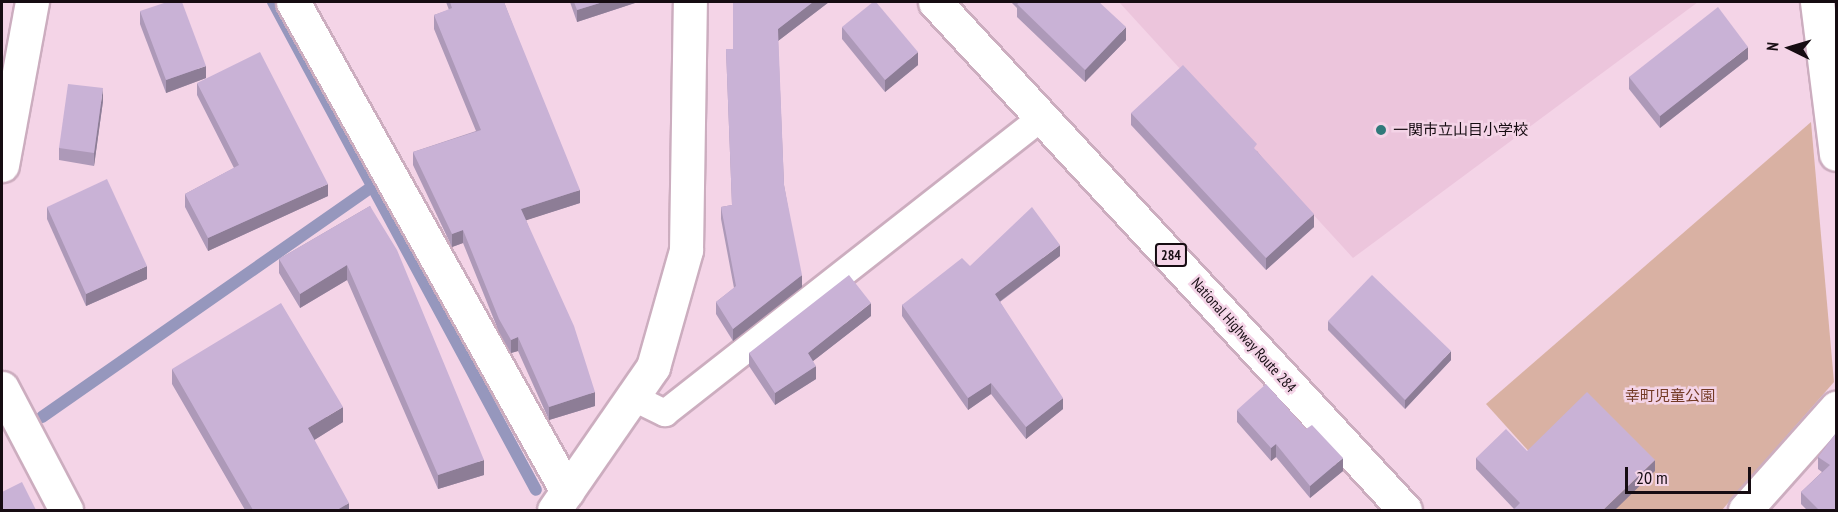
<!DOCTYPE html>
<html>
<head>
<meta charset="utf-8">
<style>
	body { margin:0 }
	#map { position:relative; width:1838px; height:512px; overflow:hidden; background:#f4d4e7; font-family:"PT Sans Narrow","Noto Sans JP",sans-serif }
	div>[style] { position:absolute }
	.built>* { inset:0; background:#ecc5dc }
	.green>* { inset:0; background:#d9b1a3 }
	.stream>* { height:12px; margin:-6px; padding:0 6px; transform-origin:6px; border-radius:6px; background:#9697bd }
	.roads { filter:drop-shadow(2px 0 #ccadbf) drop-shadow(-2px 0 #ccadbf) drop-shadow(0 2px #ccadbf) drop-shadow(0 -2px #ccadbf) }
	.service>* { height:26px; margin:-13px; padding:0 13px; transform-origin:13px; border-radius:13px; background:#fff }
	.minor>* { height:33px; margin:-16.5px; padding:0 16.5px; transform-origin:16.5px; border-radius:16.5px; background:#fff }
	.trunk>* { height:33px; margin:-16.5px; padding:0 16.5px; transform-origin:16.5px; border-radius:16.5px; background:#fff }
	.wall>* { inset:0; background:#ad99b8 }
	.shaded-wall>* { inset:0; background:#8d7d96 }
	.building>* { inset:0; background:#c9b2d6 }
	.dots>* { width:16px; height:16px; translate:-50% -50%; box-sizing:border-box; border:3px solid #f4d4e7; border-radius:50% }
	span { translate:-50% -50%; white-space:nowrap; text-align:center; line-height:1.15; -webkit-text-stroke:5px #f4d4e7; paint-order:stroke }
	.shield-label span { padding:2px 4px; background:#f4d4e7; border:2px solid; border-radius:4px; -webkit-text-stroke-width:0 }
	.shield-label { font-size:14px; color:#160c12; font-weight:700 }
	.poi-label { font-size:15px; color:#160c12 }
	.left { translate:0 -50%; text-align:left }
	.street-label { font-size:15px; color:#160c12 }
	.park-label { font-size:15px; color:#733a25 }
	.frame { position:absolute; inset:0; border:3px solid #160c12; pointer-events:none }
	.north { position:absolute; left:1760px; top:18px; width:60px; height:60px; -webkit-text-stroke:4px #f4d4e7; paint-order:stroke; rotate:275deg; font-size:16px; font-weight:700; line-height:24px; text-align:center; color:#160c12 }
	.north::after { content:''; display:block; margin:auto; width:21px; height:27px; background:#160c12; clip-path:polygon(50% 0,100% 100%,50% 72%,0 100%) }
	.scale { position:absolute; left:1625px; top:467px; width:126px; height:27px; box-sizing:border-box; border:3px solid #160c12; border-top:0; padding-left:8px; font-size:18px; line-height:21px; white-space:nowrap; color:#160c12; -webkit-text-stroke:4px #f4d4e7; paint-order:stroke }
</style>
</head>
<body>
<div id="map">
	<div class="built">
		<div style="clip-path:polygon(1119px 2px,1698px 2px,1353px 258px)"></div>
	</div>
	<div class="green">
		<div style="clip-path:polygon(1811px 122px,1834px 382px,1722px 510px,1582px 510px,1486px 404px)"></div>
	</div>
	<div class="stream">
		<div style="left:273px;top:2px;width:554px;rotate:61.68deg"></div>
		<div style="left:42px;top:417px;width:400px;rotate:-34.9deg"></div>
	</div>
	<div class="roads">
		<div class="service">
			<div style="left:632px;top:397px;width:37px;rotate:26deg"></div>
			<div style="left:665px;top:413px;width:482px;rotate:-38.1deg"></div>
		</div>
		<div class="minor">
			<div style="left:293px;top:2px;width:561px;rotate:60.74deg"></div>
			<div style="left:1817px;top:2px;width:153px;rotate:82.9deg"></div>
			<div style="left:2px;top:388px;width:138px;rotate:62.3deg"></div>
			<div style="left:554px;top:510px;width:174px;rotate:-55.3deg"></div>
			<div style="left:653px;top:367px;width:122px;rotate:-74.2deg"></div>
			<div style="left:686px;top:250px;width:248px;rotate:-89.1deg"></div>
			<div style="left:1745px;top:510px;width:137px;rotate:-48.3deg"></div>
		</div>
		<div class="trunk">
			<div style="left:935px;top:2px;width:692px;rotate:47.23deg"></div>
			<div style="left:2px;top:165px;width:166px;rotate:-79.6deg"></div>
		</div>
	</div>
	<div class="wall">
		<div style="clip-path:polygon(446px 2px,504px 2px,580px 203px,526px 220px,595px 406px,549px 420px,518px 351px,511px 353px,499px 332px,463px 243px,452px 247px,413px 165px,413px 152px,476px 131px,434px 29px,434px 15px,449px 10px)"></div>
		<div style="clip-path:polygon(570px 2px,635px 2px,635px 3px,577px 22px)"></div>
		<div style="clip-path:polygon(733px 2px,829px 2px,778px 41px,784px 185px,802px 287px,733px 341px,716px 314px,716px 302px,734px 288px,721px 219px,721px 207px,732px 205px,726px 49px,733px 49px)"></div>
		<div style="clip-path:polygon(1011px 2px,1099px 2px,1126px 40px,1085px 82px,1017px 17px,1017px 8px)"></div>
		<div style="clip-path:polygon(140px 11px,206px 78px,166px 93px,140px 24px)"></div>
		<div style="clip-path:polygon(842px 27px,918px 65px,885px 92px,842px 39px)"></div>
		<div style="clip-path:polygon(1748px 59px,1660px 128px,1629px 89px,1629px 77px)"></div>
		<div style="clip-path:polygon(197px 83px,328px 196px,208px 251px,185px 207px,185px 194px,234px 168px,197px 95px)"></div>
		<div style="clip-path:polygon(103px 101px,94px 166px,59px 160px,59px 148px)"></div>
		<div style="clip-path:polygon(1131px 113px,1257px 151px,1314px 227px,1266px 270px,1131px 125px)"></div>
		<div style="clip-path:polygon(370px 206px,484px 475px,438px 489px,347px 280px,300px 308px,279px 273px,279px 259px)"></div>
		<div style="clip-path:polygon(47px 207px,147px 279px,86px 306px,47px 219px)"></div>
		<div style="clip-path:polygon(1060px 256px,1000px 302px,1063px 409px,1026px 439px,991px 394px,968px 410px,902px 316px,902px 305px,970px 266px)"></div>
		<div style="clip-path:polygon(871px 316px,813px 361px,816px 379px,775px 405px,749px 366px,749px 353px)"></div>
		<div style="clip-path:polygon(1328px 321px,1451px 360px,1405px 409px,1328px 330px)"></div>
		<div style="clip-path:polygon(172px 369px,343px 422px,314px 440px,349px 510px,245px 510px,172px 384px)"></div>
		<div style="clip-path:polygon(1237px 410px,1343px 471px,1310px 498px,1276px 457px,1271px 461px,1237px 422px)"></div>
		<div style="clip-path:polygon(1836px 433px,1836px 510px,1807px 510px,1801px 504px,1801px 492px,1822px 472px,1818px 469px,1818px 457px)"></div>
		<div style="clip-path:polygon(1527px 451px,1655px 471px,1514px 509px,1476px 469px,1476px 458px)"></div>
	</div>
	<div class="shaded-wall">
		<div style="clip-path:polygon(603px 2px,635px 2px,635px 3px,577px 22px,577px 10px)"></div>
		<div style="clip-path:polygon(813px 2px,829px 2px,778px 41px,778px 29px)"></div>
		<div style="clip-path:polygon(1126px 27px,1126px 40px,1085px 82px,1085px 70px)"></div>
		<div style="clip-path:polygon(1748px 47px,1748px 59px,1660px 128px,1660px 116px)"></div>
		<div style="clip-path:polygon(918px 52px,918px 65px,885px 92px,885px 80px)"></div>
		<div style="clip-path:polygon(206px 66px,206px 78px,166px 93px,166px 80px)"></div>
		<div style="clip-path:polygon(103px 88px,103px 101px,94px 166px,94px 153px)"></div>
		<div style="clip-path:polygon(328px 184px,328px 196px,208px 251px,208px 238px)"></div>
		<div style="clip-path:polygon(580px 190px,580px 203px,521px 222px,521px 209px)"></div>
		<div style="clip-path:polygon(1314px 214px,1314px 227px,1266px 270px,1266px 258px)"></div>
		<div style="clip-path:polygon(463px 230px,463px 243px,452px 247px,452px 234px)"></div>
		<div style="clip-path:polygon(1060px 245px,1060px 256px,995px 305px,995px 294px)"></div>
		<div style="clip-path:polygon(347px 265px,347px 280px,300px 308px,300px 294px)"></div>
		<div style="clip-path:polygon(147px 266px,147px 279px,86px 306px,86px 294px)"></div>
		<div style="clip-path:polygon(802px 275px,802px 287px,733px 341px,733px 329px)"></div>
		<div style="clip-path:polygon(871px 303px,871px 316px,808px 365px,808px 353px)"></div>
		<div style="clip-path:polygon(518px 337px,518px 351px,511px 353px,511px 340px)"></div>
		<div style="clip-path:polygon(1451px 351px,1451px 360px,1405px 409px,1405px 400px)"></div>
		<div style="clip-path:polygon(816px 366px,816px 379px,775px 405px,775px 393px)"></div>
		<div style="clip-path:polygon(991px 383px,991px 394px,968px 410px,968px 398px)"></div>
		<div style="clip-path:polygon(595px 392px,595px 406px,549px 420px,549px 407px)"></div>
		<div style="clip-path:polygon(1063px 398px,1063px 409px,1026px 439px,1026px 427px)"></div>
		<div style="clip-path:polygon(343px 407px,343px 422px,308px 444px,308px 428px)"></div>
		<div style="clip-path:polygon(1276px 444px,1276px 457px,1271px 461px,1271px 448px)"></div>
		<div style="clip-path:polygon(1343px 458px,1343px 471px,1310px 498px,1310px 486px)"></div>
		<div style="clip-path:polygon(484px 460px,484px 475px,438px 489px,438px 475px)"></div>
		<div style="clip-path:polygon(1655px 460px,1655px 471px,1615px 510px,1603px 510px)"></div>
		<div style="clip-path:polygon(349px 503px,349px 510px,337px 510px)"></div>
	</div>
	<div class="building">
		<div style="clip-path:polygon(167px 2px,182px 2px,206px 66px,166px 80px,140px 11px)"></div>
		<div style="clip-path:polygon(450px 2px,504px 2px,580px 190px,521px 209px,574px 326px,595px 392px,549px 407px,518px 337px,511px 340px,499px 319px,463px 230px,452px 234px,413px 152px,481px 130px,434px 15px,452px 8px)"></div>
		<div style="clip-path:polygon(574px 2px,603px 2px,577px 10px)"></div>
		<div style="clip-path:polygon(733px 2px,813px 2px,778px 29px,784px 185px,802px 275px,733px 329px,716px 302px,736px 286px,721px 207px,732px 205px,726px 49px,733px 49px)"></div>
		<div style="clip-path:polygon(873px 2px,876px 2px,918px 52px,885px 80px,842px 27px)"></div>
		<div style="clip-path:polygon(1020px 2px,1099px 2px,1126px 27px,1085px 70px,1017px 4px)"></div>
		<div style="clip-path:polygon(1718px 7px,1748px 47px,1660px 116px,1629px 77px)"></div>
		<div style="clip-path:polygon(260px 52px,328px 184px,208px 238px,185px 194px,239px 165px,197px 83px)"></div>
		<div style="clip-path:polygon(1183px 65px,1257px 144px,1254px 148px,1314px 214px,1266px 258px,1131px 113px)"></div>
		<div style="clip-path:polygon(68px 84px,103px 88px,94px 153px,59px 148px)"></div>
		<div style="clip-path:polygon(107px 179px,147px 266px,86px 294px,47px 207px)"></div>
		<div style="clip-path:polygon(370px 206px,397px 250px,484px 460px,438px 475px,347px 265px,300px 294px,279px 259px)"></div>
		<div style="clip-path:polygon(1032px 207px,1060px 245px,995px 294px,1063px 398px,1026px 427px,991px 383px,968px 398px,902px 305px,962px 258px,970px 266px)"></div>
		<div style="clip-path:polygon(849px 275px,871px 303px,808px 353px,816px 366px,775px 393px,749px 353px)"></div>
		<div style="clip-path:polygon(1372px 275px,1451px 351px,1405px 400px,1328px 321px)"></div>
		<div style="clip-path:polygon(281px 303px,343px 407px,308px 428px,349px 503px,337px 510px,253px 510px,172px 369px)"></div>
		<div style="clip-path:polygon(1266px 384px,1306px 429px,1312px 425px,1343px 458px,1310px 486px,1276px 444px,1271px 448px,1237px 410px)"></div>
		<div style="clip-path:polygon(1587px 392px,1655px 460px,1603px 510px,1513px 510px,1520px 503px,1476px 458px,1506px 429px,1527px 451px)"></div>
		<div style="clip-path:polygon(1836px 433px,1836px 510px,1819px 510px,1801px 492px,1830px 465px,1818px 457px)"></div>
		<div style="clip-path:polygon(22px 482px,36px 510px,2px 510px,2px 492px)"></div>
	</div>
	<div class="dots">
		<div style="left:1381px;top:130px;background:#30797a"></div>
	</div>
	<div class="shield-label">
		<span style="left:1171px;top:255px">284</span>
	</div>
	<div class="poi-label">
		<span class="left" style="left:1393px;top:130px">一関市立山目小学校</span>
	</div>
	<div class="street-label">
		<span style="left:1244px;top:335px;rotate:48deg">National Highway Route 284</span>
	</div>
	<div class="park-label">
		<span style="left:1670px;top:396px">幸町児童公園</span>
	</div>
	<div class="frame"></div>
	<div class="north">N</div>
	<div class="scale">20 m</div>
</div>
</body>
</html>
